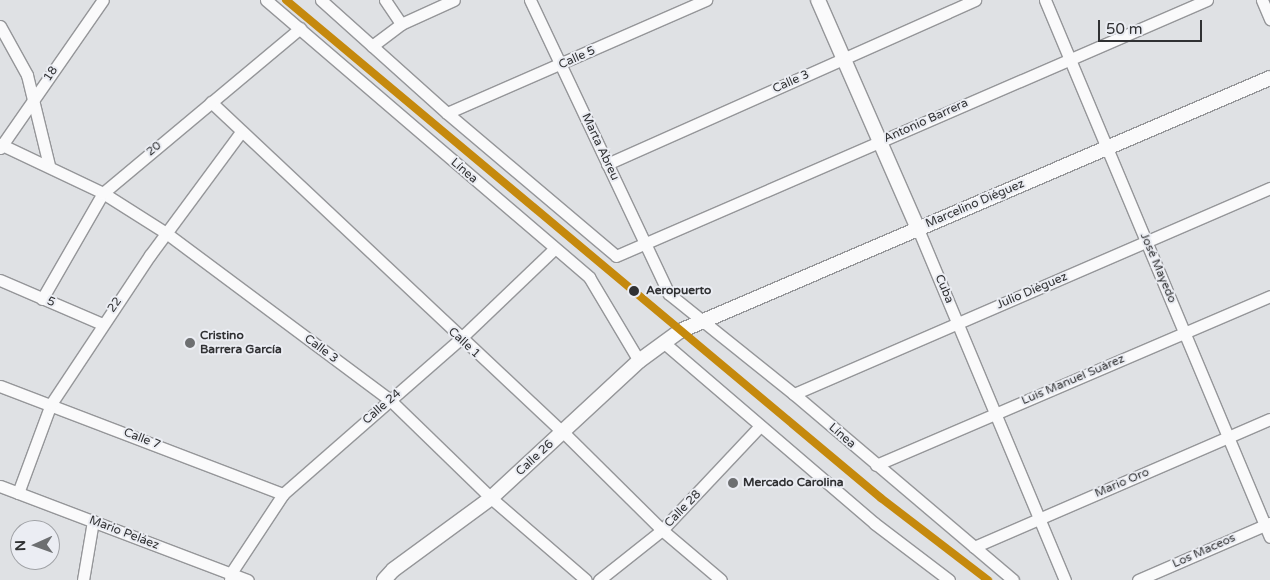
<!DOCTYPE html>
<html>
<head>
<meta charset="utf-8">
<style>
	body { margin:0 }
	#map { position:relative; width:1270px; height:580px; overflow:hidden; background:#dfe1e4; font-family:"Varela Round",sans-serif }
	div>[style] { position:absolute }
	.roads { filter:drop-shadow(1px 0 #959699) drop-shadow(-1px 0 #959699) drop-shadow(0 1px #959699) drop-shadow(0 -1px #959699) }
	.minor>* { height:11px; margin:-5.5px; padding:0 5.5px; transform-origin:5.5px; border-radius:5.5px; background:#fafafb }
	.tertiary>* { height:14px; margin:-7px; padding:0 7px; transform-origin:7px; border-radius:7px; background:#fafafb }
	.rail-1>* { height:8px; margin:-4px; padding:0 4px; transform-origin:4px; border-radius:4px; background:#c5890d }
	.dots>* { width:14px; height:14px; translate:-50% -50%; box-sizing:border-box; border:2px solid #ebedf3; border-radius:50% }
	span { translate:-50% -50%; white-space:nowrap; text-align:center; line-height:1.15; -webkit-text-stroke:4px #ebedf3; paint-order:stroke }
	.street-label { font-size:12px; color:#303133 }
	.stop-label { font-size:12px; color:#303133; font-weight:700 }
	.left { translate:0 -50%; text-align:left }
	.poi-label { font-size:12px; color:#303133; font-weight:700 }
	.north { position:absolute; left:10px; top:520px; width:50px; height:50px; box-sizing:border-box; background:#ebedf3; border:1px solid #a0a2a6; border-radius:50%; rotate:268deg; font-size:14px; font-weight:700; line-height:20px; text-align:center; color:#303133 }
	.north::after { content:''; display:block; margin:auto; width:18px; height:22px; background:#6d6f71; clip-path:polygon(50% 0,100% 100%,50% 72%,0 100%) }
	.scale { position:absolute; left:1098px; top:20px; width:104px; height:22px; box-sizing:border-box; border:2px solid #303133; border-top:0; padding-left:6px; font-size:15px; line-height:18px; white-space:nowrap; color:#303133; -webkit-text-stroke:4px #ebedf3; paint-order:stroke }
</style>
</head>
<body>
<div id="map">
	<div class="roads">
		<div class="minor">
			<div style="left:266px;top:0;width:426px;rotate:40.6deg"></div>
			<div style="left:589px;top:277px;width:98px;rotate:59.2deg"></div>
			<div style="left:321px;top:0;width:169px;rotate:41.9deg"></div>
			<div style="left:447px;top:113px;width:221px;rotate:40.2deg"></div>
			<div style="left:616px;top:256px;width:644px;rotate:-23.42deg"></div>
			<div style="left:385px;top:0;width:29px;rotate:56deg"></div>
			<div style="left:530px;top:0;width:325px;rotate:64.7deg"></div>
			<div style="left:669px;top:294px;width:160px;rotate:38.7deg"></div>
			<div style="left:794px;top:394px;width:287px;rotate:40.3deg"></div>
			<div style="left:1045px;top:0;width:582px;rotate:67.27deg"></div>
			<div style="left:1262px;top:0;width:21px;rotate:67deg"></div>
			<div style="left:0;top:26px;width:56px;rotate:61.1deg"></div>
			<div style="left:27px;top:75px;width:93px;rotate:76.3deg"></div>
			<div style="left:372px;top:46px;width:36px;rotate:-37deg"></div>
			<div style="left:401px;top:24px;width:58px;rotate:-24.4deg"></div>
			<div style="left:211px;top:102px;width:482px;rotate:43.2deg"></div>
			<div style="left:563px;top:432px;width:139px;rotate:44.7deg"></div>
			<div style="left:662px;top:530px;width:77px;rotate:40.3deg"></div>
			<div style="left:447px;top:113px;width:283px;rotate:-23.6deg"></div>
			<div style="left:0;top:144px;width:114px;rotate:25.4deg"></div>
			<div style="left:103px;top:193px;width:75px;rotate:32.4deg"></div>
			<div style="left:166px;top:233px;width:279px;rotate:36.7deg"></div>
			<div style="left:390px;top:400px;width:141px;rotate:44.1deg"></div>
			<div style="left:491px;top:498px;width:125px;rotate:40.8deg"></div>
			<div style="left:0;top:148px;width:180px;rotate:-55.2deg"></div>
			<div style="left:607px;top:164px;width:403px;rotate:-24deg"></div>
			<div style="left:918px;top:229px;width:381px;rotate:67.3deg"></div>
			<div style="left:0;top:280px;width:111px;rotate:23.3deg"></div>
			<div style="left:42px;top:299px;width:122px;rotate:-60.1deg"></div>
			<div style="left:103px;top:193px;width:257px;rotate:-39.9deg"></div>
			<div style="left:663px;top:342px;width:278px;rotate:40.6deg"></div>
			<div style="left:874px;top:523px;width:94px;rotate:37.2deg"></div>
			<div style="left:0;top:386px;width:303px;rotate:20.9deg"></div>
			<div style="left:794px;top:394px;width:519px;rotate:-23.4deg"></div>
			<div style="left:876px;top:465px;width:429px;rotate:-23.2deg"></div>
			<div style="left:0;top:486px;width:265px;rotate:20.8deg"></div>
			<div style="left:18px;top:493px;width:95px;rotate:-69.7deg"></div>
			<div style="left:51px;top:404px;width:179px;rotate:-56.4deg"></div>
			<div style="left:150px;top:255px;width:153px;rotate:-53.5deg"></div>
			<div style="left:974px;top:547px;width:322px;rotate:-23.4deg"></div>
			<div style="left:83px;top:580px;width:60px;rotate:-80.4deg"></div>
			<div style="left:230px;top:580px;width:7px;rotate:-82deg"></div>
			<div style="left:231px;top:573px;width:95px;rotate:-56.6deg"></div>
			<div style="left:283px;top:494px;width:235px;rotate:-41.2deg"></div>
			<div style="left:460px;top:339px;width:129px;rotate:-43.7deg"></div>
			<div style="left:599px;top:580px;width:80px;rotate:-38.4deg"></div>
			<div style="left:662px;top:530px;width:141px;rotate:-46.7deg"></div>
			<div style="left:1138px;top:580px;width:144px;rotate:-23.4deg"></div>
		</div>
		<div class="tertiary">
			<div style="left:818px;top:0;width:250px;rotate:66.4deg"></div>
			<div style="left:384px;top:580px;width:13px;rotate:-48deg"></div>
			<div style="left:393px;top:570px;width:122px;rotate:-36.3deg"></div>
			<div style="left:491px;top:498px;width:202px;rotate:-42.8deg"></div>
			<div style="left:639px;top:361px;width:51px;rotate:-36.2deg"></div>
			<div style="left:680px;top:331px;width:642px;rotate:-23.21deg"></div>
		</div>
	</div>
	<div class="rail-1">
		<div style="left:286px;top:0;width:776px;rotate:39.93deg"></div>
		<div style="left:881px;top:498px;width:135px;rotate:37.5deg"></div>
	</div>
	<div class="dots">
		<div style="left:634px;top:291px;background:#303133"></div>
		<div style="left:190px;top:343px;background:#6d6f71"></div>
		<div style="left:733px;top:483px;background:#6d6f71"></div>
	</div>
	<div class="street-label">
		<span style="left:577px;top:58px;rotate:-24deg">Calle 5</span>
		<span style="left:51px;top:74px;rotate:-56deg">18</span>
		<span style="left:791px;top:82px;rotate:-24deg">Calle 3</span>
		<span style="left:926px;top:121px;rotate:-24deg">Antonio Barrera</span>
		<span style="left:600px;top:147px;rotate:65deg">Marta Abreu</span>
		<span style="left:154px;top:149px;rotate:-40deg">20</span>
		<span style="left:464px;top:171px;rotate:41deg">Línea</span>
		<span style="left:975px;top:204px;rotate:-23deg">Marcelino Diéguez</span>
		<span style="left:1158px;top:268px;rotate:67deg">José Mayedo</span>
		<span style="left:944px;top:289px;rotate:67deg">Cuba</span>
		<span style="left:1032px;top:291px;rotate:-23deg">Julio Diéguez</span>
		<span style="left:51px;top:302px;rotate:23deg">5</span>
		<span style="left:115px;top:305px;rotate:-55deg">22</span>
		<span style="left:464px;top:343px;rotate:43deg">Calle 1</span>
		<span style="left:321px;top:349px;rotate:37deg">Calle 3</span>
		<span style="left:1073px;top:380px;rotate:-23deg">Luis Manuel Suárez</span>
		<span style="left:382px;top:407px;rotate:-41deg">Calle 24</span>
		<span style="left:842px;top:436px;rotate:41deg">Línea</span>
		<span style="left:142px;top:439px;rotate:21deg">Calle 7</span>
		<span style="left:535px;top:458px;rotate:-43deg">Calle 26</span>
		<span style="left:1122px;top:483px;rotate:-23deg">Mario Oro</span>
		<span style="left:683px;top:509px;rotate:-46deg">Calle 28</span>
		<span style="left:124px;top:533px;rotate:21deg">Mario Peláez</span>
		<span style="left:1204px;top:551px;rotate:-24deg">Los Maceos</span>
	</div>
	<div class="stop-label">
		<span class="left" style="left:646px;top:291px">Aeropuerto</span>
	</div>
	<div class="poi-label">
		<span class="left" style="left:200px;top:343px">Cristino<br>Barrera García</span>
		<span class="left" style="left:743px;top:483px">Mercado Carolina</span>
	</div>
	<div class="north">N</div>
	<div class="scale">50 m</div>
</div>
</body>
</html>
